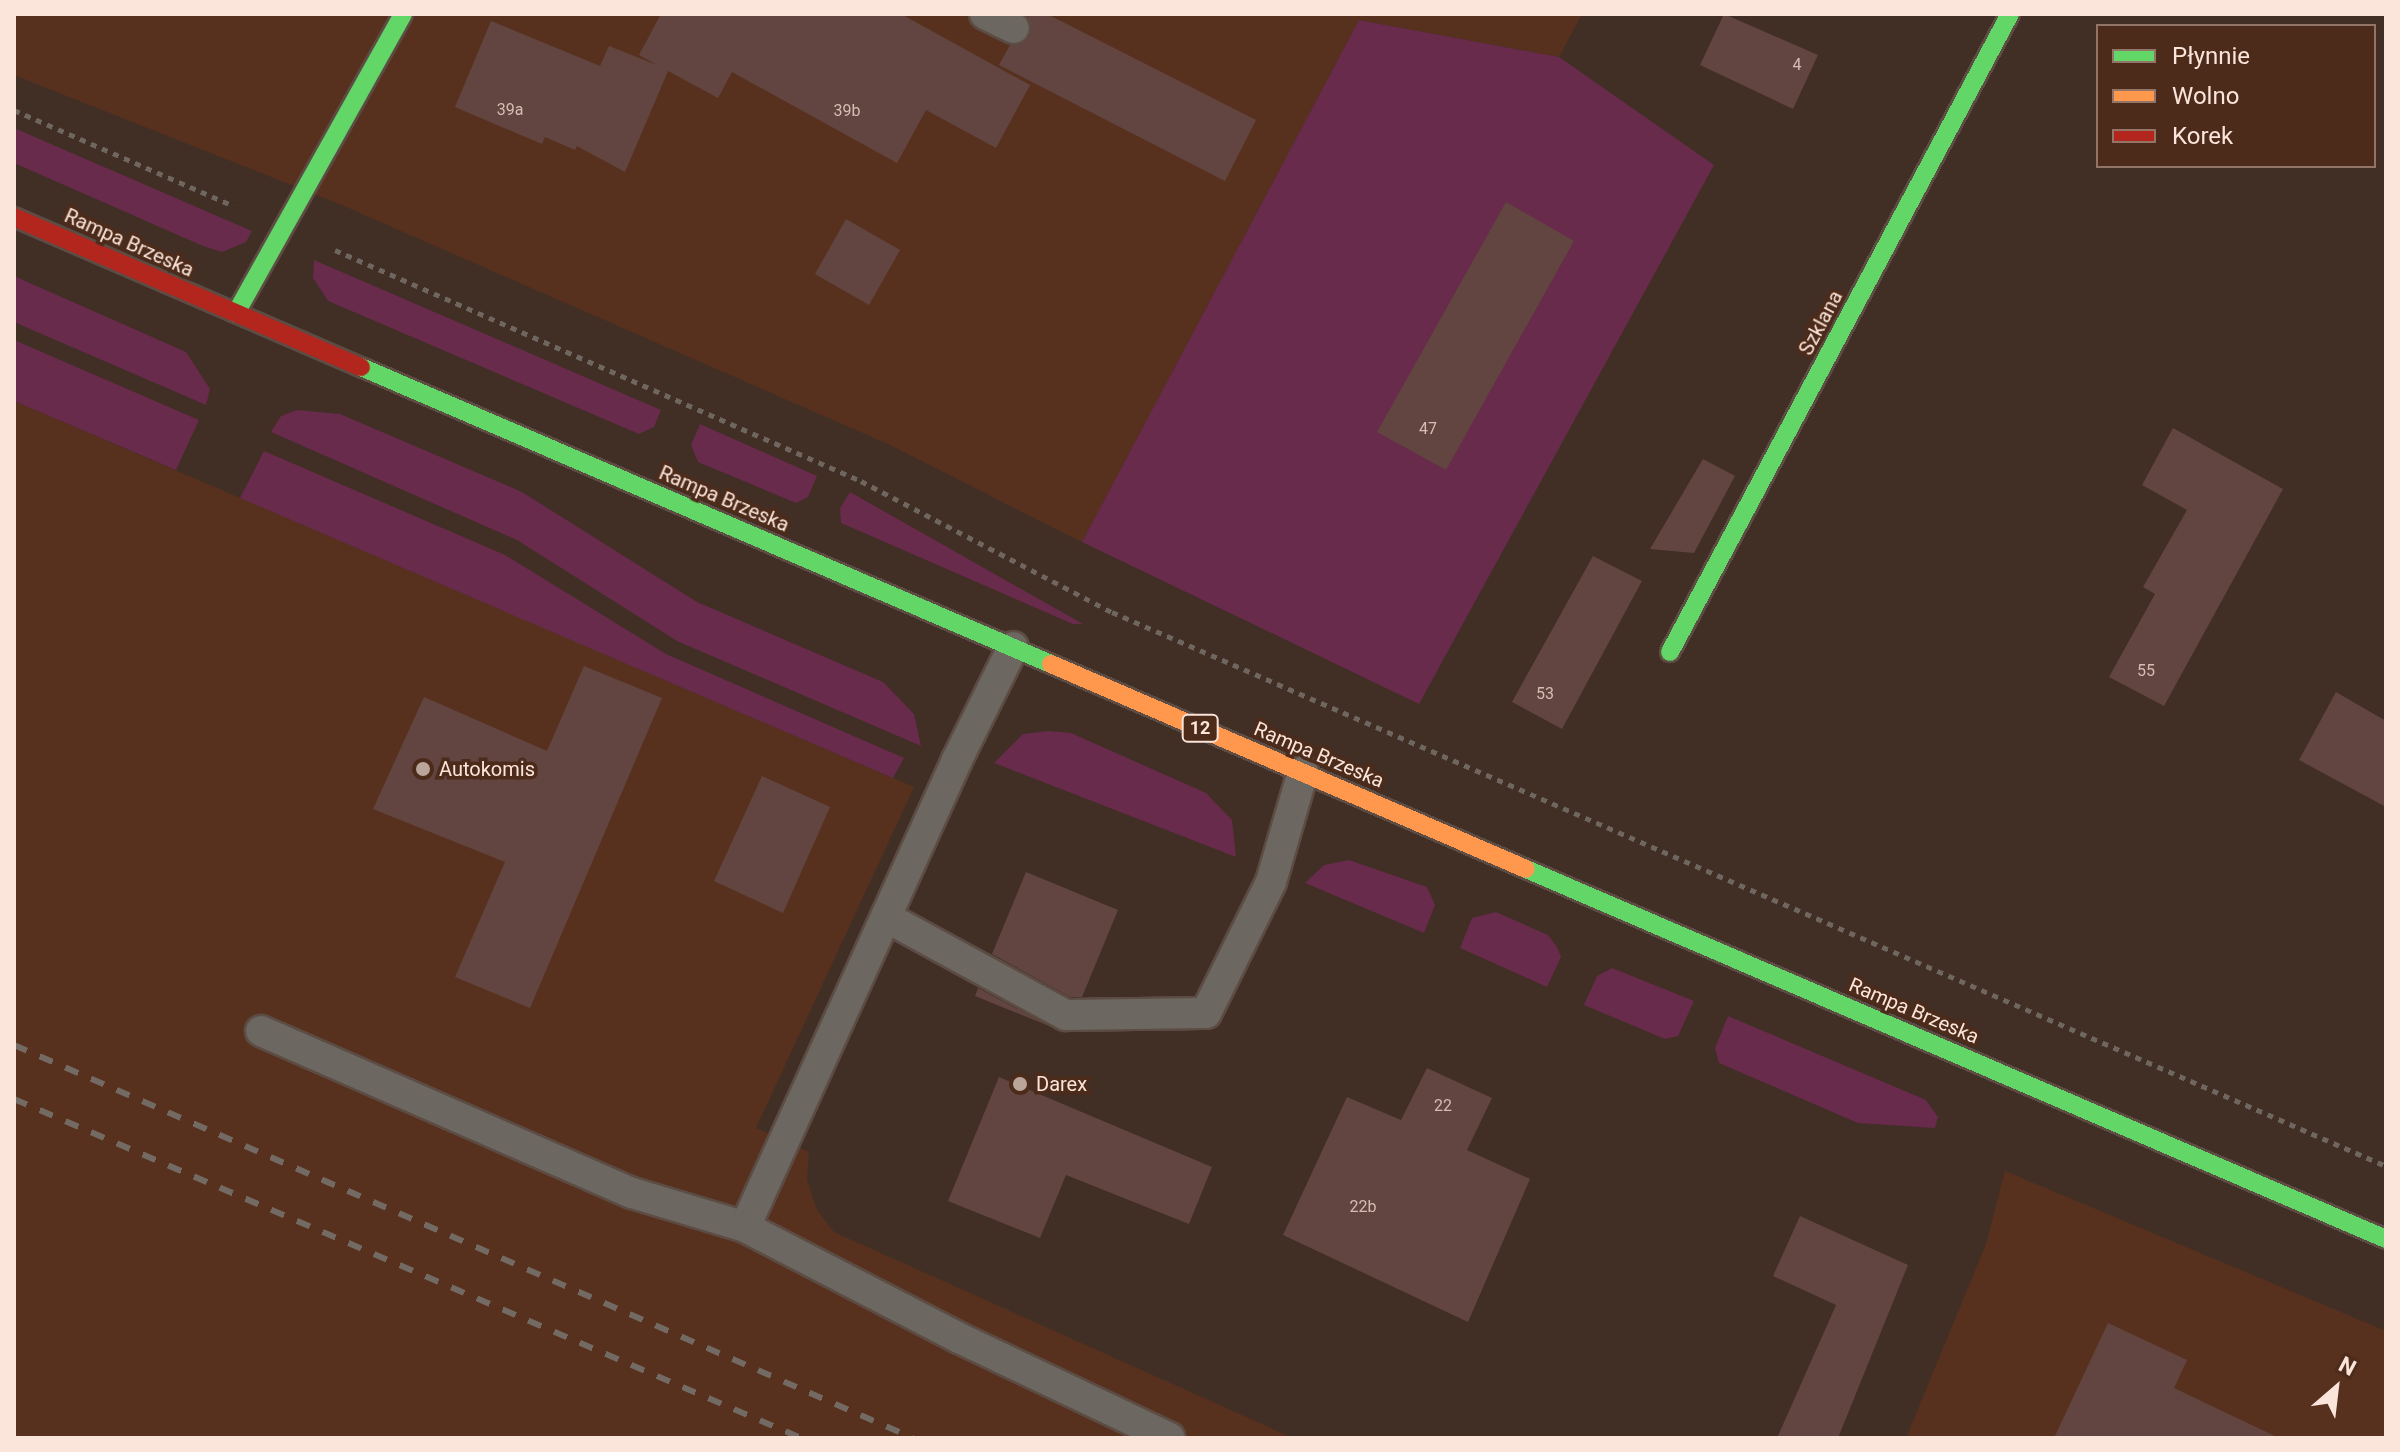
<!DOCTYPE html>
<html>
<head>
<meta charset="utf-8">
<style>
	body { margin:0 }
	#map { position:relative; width:2400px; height:1452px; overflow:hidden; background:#412e25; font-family:Roboto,sans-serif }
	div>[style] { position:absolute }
	.built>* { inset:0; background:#57311e }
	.green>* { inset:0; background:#682b4b }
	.building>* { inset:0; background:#624540 }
	.path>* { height:5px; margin-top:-2.5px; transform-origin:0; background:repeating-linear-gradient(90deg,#6f6660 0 6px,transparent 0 12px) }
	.roads { filter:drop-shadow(2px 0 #5c4c44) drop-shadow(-2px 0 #5c4c44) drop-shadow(0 2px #5c4c44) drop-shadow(0 -2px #5c4c44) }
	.lane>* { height:30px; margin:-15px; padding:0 15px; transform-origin:15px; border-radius:15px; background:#6c6761 }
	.fast>* { height:18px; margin:-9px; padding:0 9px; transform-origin:9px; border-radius:9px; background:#63d668 }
	.slow>* { height:18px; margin:-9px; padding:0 9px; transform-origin:9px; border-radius:9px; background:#ff974d }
	.jam>* { height:18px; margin:-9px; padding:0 9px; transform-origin:9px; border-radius:9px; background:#b3261e }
	.rail>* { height:6px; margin-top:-3px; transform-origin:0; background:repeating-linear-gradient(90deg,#736a63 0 14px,transparent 0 28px) }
	.dots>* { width:22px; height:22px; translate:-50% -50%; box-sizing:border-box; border:4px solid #4c2b1a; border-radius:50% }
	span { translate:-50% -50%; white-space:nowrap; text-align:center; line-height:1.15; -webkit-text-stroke:7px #4c2b1a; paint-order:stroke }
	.number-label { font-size:16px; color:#d5bdb4 }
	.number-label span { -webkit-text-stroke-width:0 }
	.shield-label span { padding:2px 6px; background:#4c2b1a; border:2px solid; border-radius:6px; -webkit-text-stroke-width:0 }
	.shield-label { font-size:18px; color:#fbe5da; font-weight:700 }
	.street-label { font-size:20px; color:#fbe5da }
	.poi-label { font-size:20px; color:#fbe5da }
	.left { translate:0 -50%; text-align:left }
	.frame { position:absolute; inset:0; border:16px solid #fbe5da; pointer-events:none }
	.legend { position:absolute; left:2096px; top:24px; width:280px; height:144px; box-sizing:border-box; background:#4c2b1a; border:2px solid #927567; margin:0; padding:10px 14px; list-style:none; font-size:24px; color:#fbe5da }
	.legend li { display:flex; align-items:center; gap:16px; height:40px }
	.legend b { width:40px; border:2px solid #927567 }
	.north { position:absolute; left:2296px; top:1348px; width:80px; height:80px; -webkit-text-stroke:6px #4c2b1a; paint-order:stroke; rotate:28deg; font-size:22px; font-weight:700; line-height:32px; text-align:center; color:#fbe5da }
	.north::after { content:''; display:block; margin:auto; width:28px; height:36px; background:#fbe5da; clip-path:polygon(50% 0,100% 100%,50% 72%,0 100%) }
</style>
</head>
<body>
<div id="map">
	<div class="built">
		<div style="clip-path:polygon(14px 14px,1582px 14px,1559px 57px,1359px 20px,1082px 542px,888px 444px,344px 206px,14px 75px)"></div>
		<div style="clip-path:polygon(14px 401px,914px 787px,756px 1128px,809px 1152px,807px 1180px,817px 1210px,834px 1232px,1293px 1438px,14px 1438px)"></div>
		<div style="clip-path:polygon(2005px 1171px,2386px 1331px,2386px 1438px,1906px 1438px,1986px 1244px)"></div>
	</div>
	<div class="green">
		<div style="clip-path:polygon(1359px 20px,1559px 57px,1714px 165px,1419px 704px,1082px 542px)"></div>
		<div style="clip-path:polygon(14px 128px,252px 231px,246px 242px,222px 252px,203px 246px,14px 163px)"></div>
		<div style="clip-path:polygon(314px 260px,661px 410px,654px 427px,639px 434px,328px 301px,313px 278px)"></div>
		<div style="clip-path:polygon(14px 276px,186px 352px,210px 389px,206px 405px,14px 322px)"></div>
		<div style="clip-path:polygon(14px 340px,199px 420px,176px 470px,14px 401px)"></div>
		<div style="clip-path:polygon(297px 410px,340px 414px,522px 492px,697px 602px,883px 682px,914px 714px,921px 746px,677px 641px,517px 540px,271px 432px,281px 416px)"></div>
		<div style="clip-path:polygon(700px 424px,817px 476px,808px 497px,796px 503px,698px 462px,691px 445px)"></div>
		<div style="clip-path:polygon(264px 451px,505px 555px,666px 654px,904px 758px,893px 778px,240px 498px)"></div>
		<div style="clip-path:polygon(850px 492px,1083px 624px,1073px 624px,841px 523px,840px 508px)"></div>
		<div style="clip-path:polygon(1048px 731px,1071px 733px,1206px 793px,1232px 820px,1236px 857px,994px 763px,1023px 734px)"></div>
		<div style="clip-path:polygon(1349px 860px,1427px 887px,1435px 905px,1424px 933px,1305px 883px,1324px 865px)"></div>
		<div style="clip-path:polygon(1496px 912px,1548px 935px,1557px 947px,1561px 957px,1547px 987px,1460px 948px,1472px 918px)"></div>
		<div style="clip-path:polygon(1612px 968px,1694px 1001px,1678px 1036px,1665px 1039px,1584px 1005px,1597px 976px)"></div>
		<div style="clip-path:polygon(1728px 1016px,1926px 1100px,1938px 1117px,1935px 1128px,1858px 1123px,1719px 1063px,1715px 1048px)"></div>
	</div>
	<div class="building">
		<div style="clip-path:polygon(661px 14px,901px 14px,1030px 85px,996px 148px,926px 110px,897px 163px,732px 72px,718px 98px,668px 71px,625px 172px,577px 146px,575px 150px,545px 137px,542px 144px,455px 107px,491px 21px,600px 66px,609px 46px,657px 65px,639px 55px)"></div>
		<div style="clip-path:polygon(1028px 14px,1047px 14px,1256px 120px,1225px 181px,999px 65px,1010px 45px,1030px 36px)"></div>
		<div style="clip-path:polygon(1724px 14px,1818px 55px,1793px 109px,1700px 65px)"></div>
		<div style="clip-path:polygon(1506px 202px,1574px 241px,1446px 470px,1377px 432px)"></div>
		<div style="clip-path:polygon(846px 219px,900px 250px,869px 305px,815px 274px)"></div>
		<div style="clip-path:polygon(2173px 428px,2283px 489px,2164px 706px,2109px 677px,2155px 594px,2143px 587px,2187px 510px,2142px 485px)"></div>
		<div style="clip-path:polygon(1703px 459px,1735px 476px,1694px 553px,1650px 549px)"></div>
		<div style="clip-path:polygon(1593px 556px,1642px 581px,1562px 729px,1512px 702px)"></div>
		<div style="clip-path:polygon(584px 666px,662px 698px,530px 1008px,455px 977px,505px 862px,373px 809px,424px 697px,547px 751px)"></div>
		<div style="clip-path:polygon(2336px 692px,2386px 721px,2386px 807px,2299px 760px)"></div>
		<div style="clip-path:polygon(762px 776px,830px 807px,783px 913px,714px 881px)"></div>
		<div style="clip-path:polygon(1026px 872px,1118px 910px,1082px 997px,1070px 997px,992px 954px)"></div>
		<div style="clip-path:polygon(978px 988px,1049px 1026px,975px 996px)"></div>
		<div style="clip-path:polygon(1427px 1068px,1492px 1098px,1467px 1150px,1530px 1179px,1468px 1322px,1283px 1235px,1347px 1097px,1401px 1120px)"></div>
		<div style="clip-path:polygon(999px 1077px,1212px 1167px,1189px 1224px,1066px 1175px,1040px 1238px,948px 1201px)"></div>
		<div style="clip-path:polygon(1800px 1216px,1908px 1265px,1838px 1438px,1777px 1438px,1836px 1305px,1773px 1276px)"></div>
		<div style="clip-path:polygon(2108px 1323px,2187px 1360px,2174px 1388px,2279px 1438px,2054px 1438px)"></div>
	</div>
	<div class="path">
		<div style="left:14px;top:110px;width:240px;rotate:23.6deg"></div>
		<div style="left:335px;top:250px;width:574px;rotate:23.71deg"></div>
		<div style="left:861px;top:481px;width:283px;rotate:27.6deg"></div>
		<div style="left:1112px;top:612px;width:1389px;rotate:23.5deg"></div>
	</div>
	<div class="roads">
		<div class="lane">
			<div style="left:985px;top:14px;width:32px;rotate:26deg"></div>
			<div style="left:886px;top:917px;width:205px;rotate:28.6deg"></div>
			<div style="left:1066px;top:1015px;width:140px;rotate:-0.8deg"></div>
			<div style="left:1206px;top:1013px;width:146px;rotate:-63.6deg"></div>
			<div style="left:1271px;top:882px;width:115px;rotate:-73.8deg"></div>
			<div style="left:261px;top:1031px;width:405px;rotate:23.6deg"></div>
			<div style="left:632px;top:1193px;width:118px;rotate:16.7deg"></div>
			<div style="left:745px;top:1227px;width:513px;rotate:-65.58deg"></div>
			<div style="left:957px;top:760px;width:126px;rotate:-63.6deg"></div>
			<div style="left:745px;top:1227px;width:241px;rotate:27.4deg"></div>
			<div style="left:959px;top:1338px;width:233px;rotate:25.4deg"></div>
		</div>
		<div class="fast">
			<div style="left:236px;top:313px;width:342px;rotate:-60.8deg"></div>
			<div style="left:361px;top:367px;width:751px;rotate:23.29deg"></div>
			<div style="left:1670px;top:652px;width:723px;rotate:-61.95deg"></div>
			<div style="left:1526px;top:869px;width:936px;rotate:23.28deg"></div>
		</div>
		<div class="slow">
			<div style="left:1051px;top:664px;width:517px;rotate:23.34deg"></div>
		</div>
		<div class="jam">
			<div style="left:14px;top:217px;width:378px;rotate:23.4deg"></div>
		</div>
	</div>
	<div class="rail">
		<div style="left:14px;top:1045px;width:981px;rotate:23.61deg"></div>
		<div style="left:14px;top:1099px;width:857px;rotate:23.3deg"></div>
	</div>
	<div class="dots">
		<div style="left:423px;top:769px;background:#baa59b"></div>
		<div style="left:1020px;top:1084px;background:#baa59b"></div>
	</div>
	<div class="number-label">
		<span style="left:1797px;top:65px">4</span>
		<span style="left:510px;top:110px">39a</span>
		<span style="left:847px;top:111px">39b</span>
		<span style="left:1428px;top:429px">47</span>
		<span style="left:2146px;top:671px">55</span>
		<span style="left:1545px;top:694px">53</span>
		<span style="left:1443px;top:1106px">22</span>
		<span style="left:1363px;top:1207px">22b</span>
	</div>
	<div class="shield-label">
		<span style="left:1200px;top:728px">12</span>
	</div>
	<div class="street-label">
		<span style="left:129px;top:243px;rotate:24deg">Rampa Brzeska</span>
		<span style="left:1821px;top:323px;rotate:-62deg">Szklana</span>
		<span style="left:724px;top:499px;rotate:23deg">Rampa Brzeska</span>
		<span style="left:1319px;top:755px;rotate:23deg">Rampa Brzeska</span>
		<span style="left:1914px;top:1011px;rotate:23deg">Rampa Brzeska</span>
	</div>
	<div class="poi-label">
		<span class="left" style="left:439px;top:769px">Autokomis</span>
		<span class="left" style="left:1036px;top:1084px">Darex</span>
	</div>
	<div class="frame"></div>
	<ul class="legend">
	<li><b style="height:10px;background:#63d668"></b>Płynnie</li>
	<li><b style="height:10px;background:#ff974d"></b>Wolno</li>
	<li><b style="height:10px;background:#b3261e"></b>Korek</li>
	</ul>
	<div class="north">N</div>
</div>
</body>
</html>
